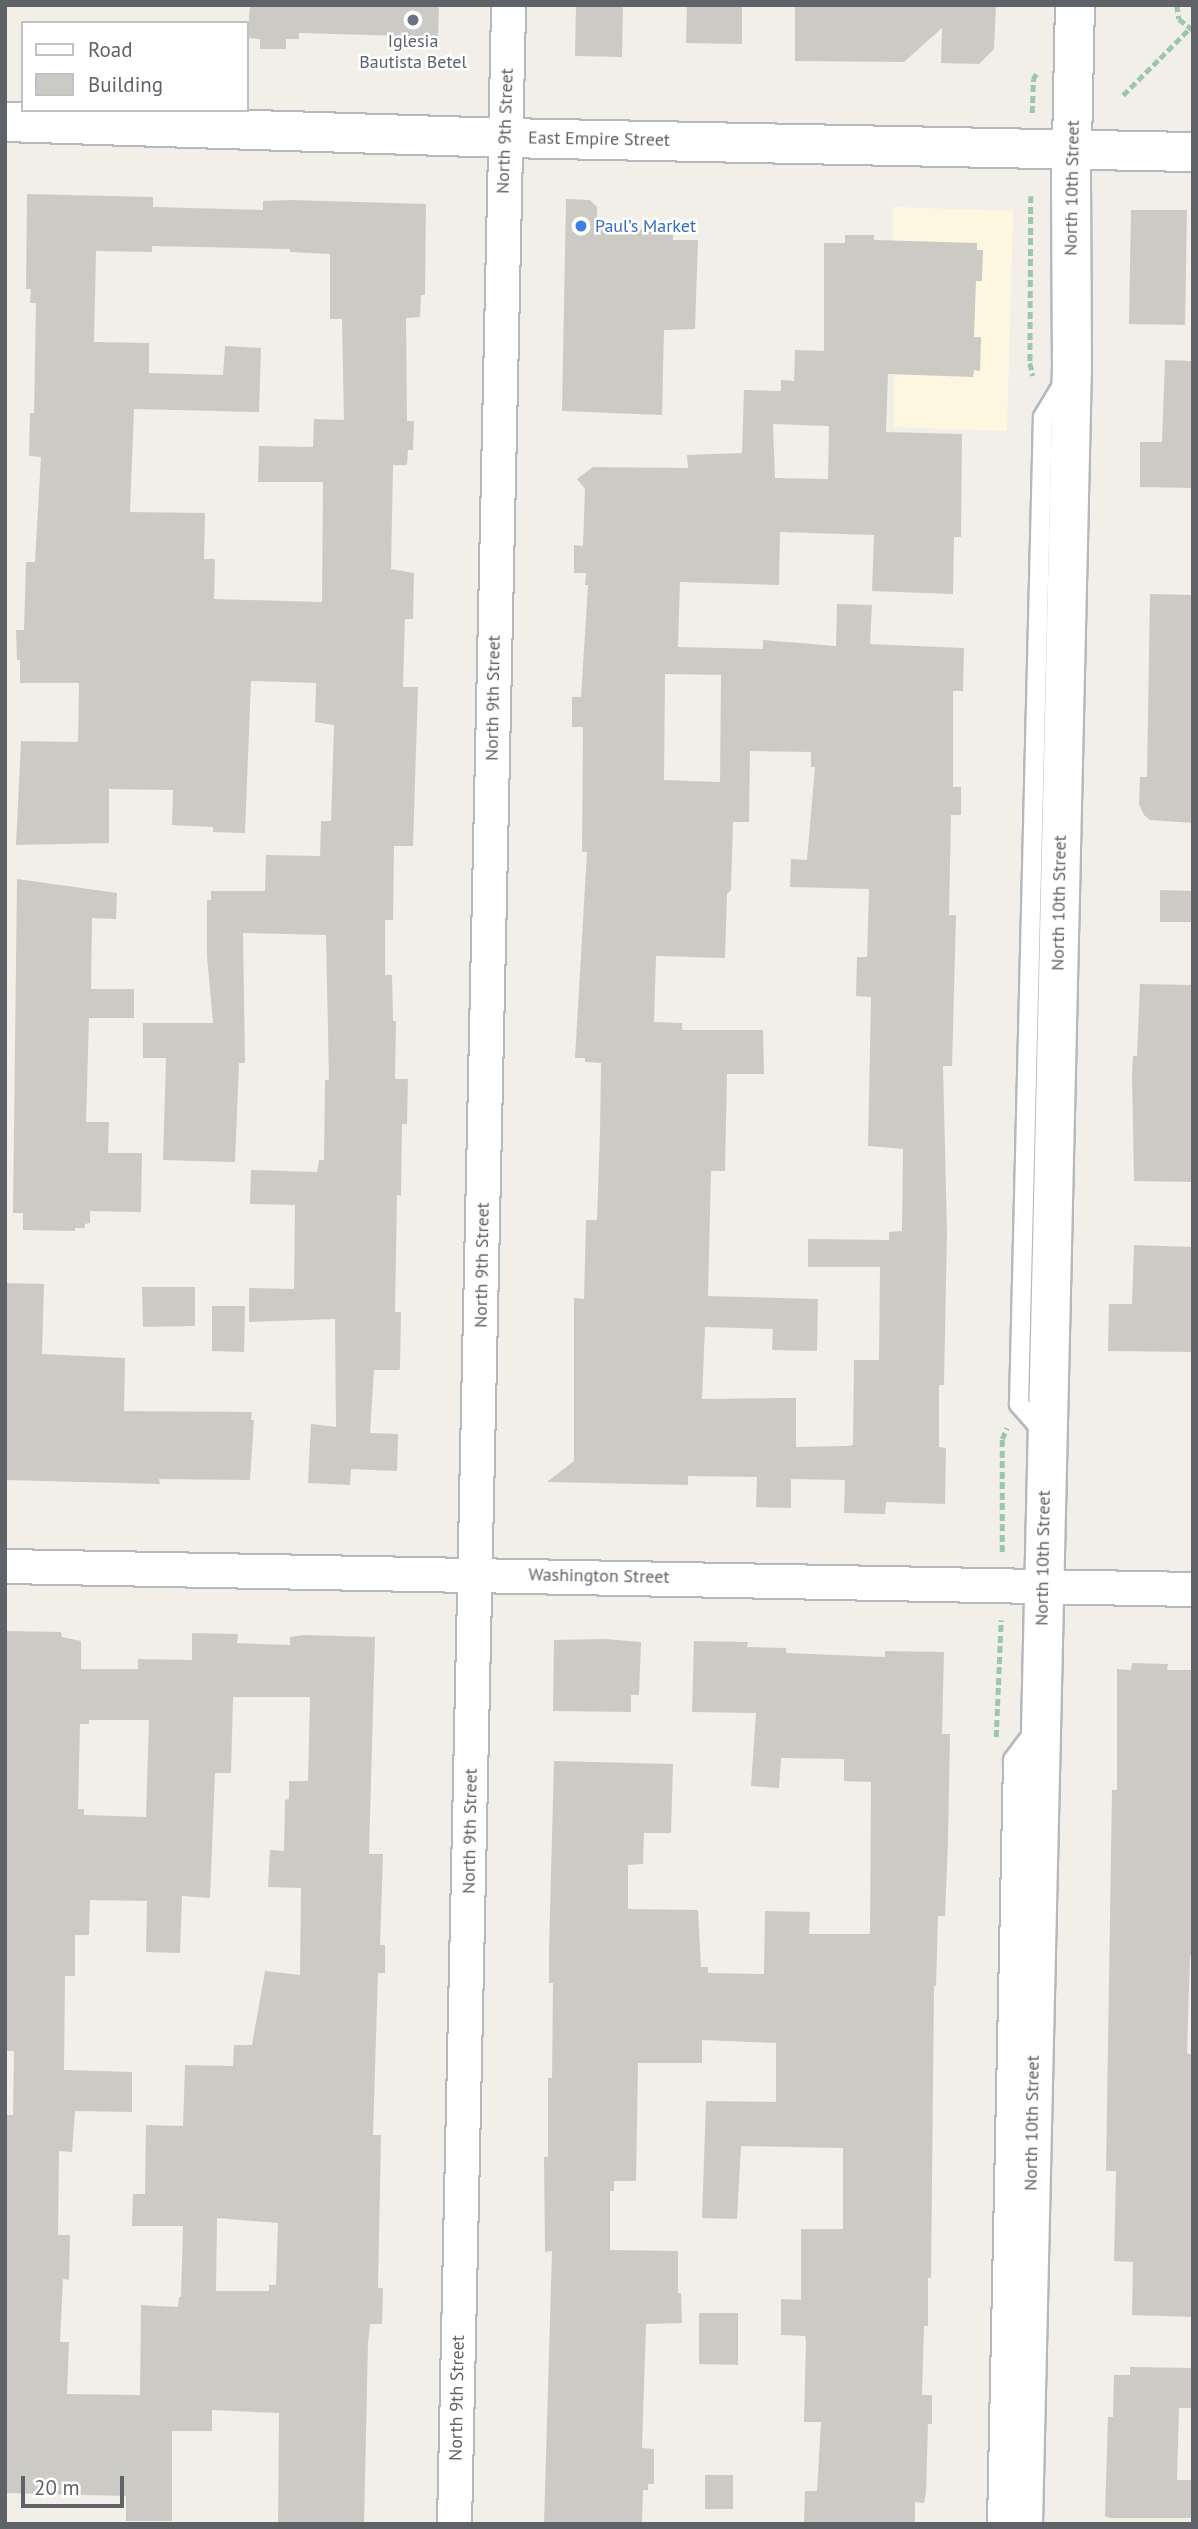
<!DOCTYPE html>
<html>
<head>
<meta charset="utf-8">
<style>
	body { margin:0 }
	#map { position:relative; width:1198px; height:2529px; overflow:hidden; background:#f1efe8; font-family:"PT Sans",sans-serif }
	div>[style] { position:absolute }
	.commercial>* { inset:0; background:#fef7e0 }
	.building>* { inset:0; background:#cccac5 }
	.path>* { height:4.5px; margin-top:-2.25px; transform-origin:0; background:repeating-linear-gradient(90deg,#9cc7a9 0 7px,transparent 0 10.5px) }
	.roads { filter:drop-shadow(2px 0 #b5b8bc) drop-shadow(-2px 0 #b5b8bc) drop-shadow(0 2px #b5b8bc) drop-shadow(0 -2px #b5b8bc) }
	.service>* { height:18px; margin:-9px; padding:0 9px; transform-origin:9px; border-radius:9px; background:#fff }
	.minor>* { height:33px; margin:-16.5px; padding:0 16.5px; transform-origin:16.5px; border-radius:16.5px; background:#fff }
	.tertiary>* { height:38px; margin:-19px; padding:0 19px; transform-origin:19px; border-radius:19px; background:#fff }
	.secondary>* { height:38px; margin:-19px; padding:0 19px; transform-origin:19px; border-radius:19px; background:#fff }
	.dots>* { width:19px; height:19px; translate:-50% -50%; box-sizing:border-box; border:4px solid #fff; border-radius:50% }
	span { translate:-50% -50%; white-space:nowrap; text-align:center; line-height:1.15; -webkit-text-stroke:5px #fff; paint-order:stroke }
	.worship-label { font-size:18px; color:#5b616d }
	.street-label { font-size:18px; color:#5f6368 }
	.shop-label { font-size:18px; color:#366cbe }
	.left { translate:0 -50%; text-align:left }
	.frame { position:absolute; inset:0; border:7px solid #5f6368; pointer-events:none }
	.legend { position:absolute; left:21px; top:21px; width:228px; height:91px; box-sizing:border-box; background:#fff; border:2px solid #bfc1c3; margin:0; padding:9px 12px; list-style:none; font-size:21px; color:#5f6368 }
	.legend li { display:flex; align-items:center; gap:14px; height:35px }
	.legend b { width:35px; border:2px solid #bfc1c3 }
	.scale { position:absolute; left:21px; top:2476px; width:103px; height:32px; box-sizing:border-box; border:4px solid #5f6368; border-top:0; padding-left:9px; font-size:21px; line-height:24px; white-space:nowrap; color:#5f6368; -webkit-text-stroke:5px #fff; paint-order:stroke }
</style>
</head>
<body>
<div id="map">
	<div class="commercial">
		<div style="clip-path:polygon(893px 207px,1013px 211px,1007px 431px,894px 427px)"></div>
	</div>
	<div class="building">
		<div style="clip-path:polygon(250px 5px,439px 5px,438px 37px,299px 33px,299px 39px,286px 39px,286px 49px,260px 49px,260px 39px,248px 38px)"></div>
		<div style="clip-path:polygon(576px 5px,623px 5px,622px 57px,575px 56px)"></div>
		<div style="clip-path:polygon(687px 5px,742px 5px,742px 44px,686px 43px)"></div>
		<div style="clip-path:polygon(795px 5px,996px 5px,994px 49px,979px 64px,941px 63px,942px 28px,904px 62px,795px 61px)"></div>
		<div style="clip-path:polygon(evenodd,27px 194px,153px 197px,153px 207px,263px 210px,263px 201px,291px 200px,426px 204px,425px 295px,421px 295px,420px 317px,406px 318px,407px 421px,414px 421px,413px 450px,408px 450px,407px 465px,393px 465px,391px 569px,414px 573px,413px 619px,405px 619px,403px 687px,418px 687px,413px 846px,394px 846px,393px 920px,385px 920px,385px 975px,392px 975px,393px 1021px,396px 1021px,395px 1079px,408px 1079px,407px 1124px,402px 1124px,401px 1196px,397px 1195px,395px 1312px,401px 1312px,400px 1368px,399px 1370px,374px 1370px,370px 1433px,398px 1434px,397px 1471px,351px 1469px,350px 1485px,308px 1483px,311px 1424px,336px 1427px,335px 1319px,249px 1322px,249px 1288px,294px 1289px,295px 1205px,250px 1204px,251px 1170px,317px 1172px,319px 1160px,324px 1160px,325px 1080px,329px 1080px,326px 935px,243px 933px,245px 1063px,239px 1063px,235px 1162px,163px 1160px,166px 1058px,143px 1058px,143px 1023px,213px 1023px,207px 956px,207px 900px,211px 900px,211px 891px,265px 891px,266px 855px,320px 856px,321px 821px,331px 821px,334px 725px,315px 722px,316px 683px,251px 681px,245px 833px,213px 832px,213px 827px,172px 825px,173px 790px,109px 789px,109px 843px,16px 845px,21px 741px,78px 742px,79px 683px,20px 683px,20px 660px,17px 660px,16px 630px,24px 630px,26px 562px,35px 562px,41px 457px,29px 456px,30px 413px,34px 413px,36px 303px,30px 303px,31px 289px,26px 289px,27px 194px,152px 246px,290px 249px,290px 252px,330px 254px,330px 319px,342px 319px,344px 420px,314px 419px,313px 447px,259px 446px,258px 482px,323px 482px,322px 602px,214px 599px,215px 559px,204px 559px,205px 513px,130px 512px,134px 409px,259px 412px,261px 348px,225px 346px,223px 375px,149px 373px,149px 343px,94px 342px,96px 251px,152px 252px,152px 246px)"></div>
		<div style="clip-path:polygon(566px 199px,590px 200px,597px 207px,597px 229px,673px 230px,673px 240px,698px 240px,695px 329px,664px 330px,662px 415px,562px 411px)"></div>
		<div style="clip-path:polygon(1131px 210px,1187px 210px,1185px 325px,1129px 324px)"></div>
		<div style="clip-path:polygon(evenodd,845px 235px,874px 235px,874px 240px,977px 243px,977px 250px,983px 250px,982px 281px,976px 281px,974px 337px,981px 337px,980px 371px,974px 370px,973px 377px,888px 374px,886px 432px,962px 434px,961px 537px,954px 537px,953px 594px,872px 591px,874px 535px,780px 532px,779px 585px,680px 582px,678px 647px,763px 649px,763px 640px,836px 646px,837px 604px,872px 605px,870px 644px,964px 648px,963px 691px,953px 691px,953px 787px,961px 787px,961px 815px,951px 815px,949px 915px,956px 915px,952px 1066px,943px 1066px,947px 1232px,944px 1385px,939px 1385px,939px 1447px,946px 1448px,945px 1504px,886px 1502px,885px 1514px,844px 1513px,845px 1480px,791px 1479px,791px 1508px,756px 1507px,757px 1477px,688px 1476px,688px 1485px,547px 1482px,574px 1461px,574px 1298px,584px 1299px,586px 1220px,597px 1220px,600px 1132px,601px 1063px,585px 1062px,585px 1058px,575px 1058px,587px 852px,582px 852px,583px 727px,572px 727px,572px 697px,581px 697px,588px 585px,585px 585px,586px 573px,574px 573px,574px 545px,583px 546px,585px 489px,577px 479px,593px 467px,688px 468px,687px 455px,742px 453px,744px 390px,781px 391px,781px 380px,794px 381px,795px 350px,824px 351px,824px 243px,845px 243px,845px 235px,773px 424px,829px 426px,828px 479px,775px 478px,773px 424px,845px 235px,665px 674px,721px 675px,720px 782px,664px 780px,665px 674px,845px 235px,750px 751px,811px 752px,811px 767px,815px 767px,807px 860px,791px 859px,790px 887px,869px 889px,867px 957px,857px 957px,856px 996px,871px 997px,868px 1146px,903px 1149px,902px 1231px,889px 1232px,889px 1240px,808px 1239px,808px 1267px,880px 1267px,879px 1360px,854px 1360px,853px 1445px,848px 1446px,796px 1447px,796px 1398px,702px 1399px,705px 1327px,773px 1329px,772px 1350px,817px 1351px,818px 1299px,708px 1296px,711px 1171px,725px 1171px,727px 1074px,764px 1074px,763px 1030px,682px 1030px,682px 1023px,654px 1022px,656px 956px,725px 958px,727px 894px,731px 890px,733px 822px,749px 822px,750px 751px)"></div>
		<div style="clip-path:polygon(1165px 360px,1193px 361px,1193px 488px,1140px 487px,1140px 442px,1162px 442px)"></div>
		<div style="clip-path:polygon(1150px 594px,1193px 595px,1193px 823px,1150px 820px,1144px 815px,1139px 804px,1140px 777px,1147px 777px)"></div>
		<div style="clip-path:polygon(17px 879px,117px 893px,116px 919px,92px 918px,91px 989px,134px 989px,134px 1018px,89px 1018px,86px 1122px,109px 1122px,108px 1153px,142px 1153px,141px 1212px,90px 1211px,90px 1223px,85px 1224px,85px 1228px,75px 1228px,75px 1231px,23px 1230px,23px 1213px,13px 1213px)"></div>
		<div style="clip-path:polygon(1160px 890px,1193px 891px,1193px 922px,1160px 922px)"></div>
		<div style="clip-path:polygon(1140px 984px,1192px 985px,1193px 1182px,1134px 1181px,1132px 1074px,1133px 1056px,1137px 1056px)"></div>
		<div style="clip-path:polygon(1134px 1245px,1193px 1247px,1193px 1352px,1108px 1351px,1109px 1304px,1132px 1304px)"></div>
		<div style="clip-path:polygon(7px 1283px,44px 1284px,42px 1354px,125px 1358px,124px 1411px,252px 1412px,251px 1420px,254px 1420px,250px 1480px,159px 1479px,160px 1484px,5px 1480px)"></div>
		<div style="clip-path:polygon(142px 1287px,195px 1287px,195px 1326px,143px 1327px)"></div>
		<div style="clip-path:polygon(212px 1306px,245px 1306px,244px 1352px,212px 1351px)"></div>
		<div style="clip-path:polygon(evenodd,5px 1631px,61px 1632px,62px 1637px,81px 1641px,81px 1669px,138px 1669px,138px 1659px,192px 1660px,192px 1633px,238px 1634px,237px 1643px,290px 1645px,290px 1637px,304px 1635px,375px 1637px,369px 1854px,383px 1854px,380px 1945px,385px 1945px,385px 1973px,378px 1973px,373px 2135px,381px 2135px,378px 2288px,383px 2288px,382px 2324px,370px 2324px,368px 2344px,364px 2524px,278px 2524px,279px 2413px,212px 2410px,212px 2431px,172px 2431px,172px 2521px,126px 2521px,126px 2496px,6px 2493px,5px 2115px,13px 2115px,14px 2051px,5px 2051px,5px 1631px,233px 1697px,310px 1697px,308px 1781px,289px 1781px,289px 1799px,285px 1800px,284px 1851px,270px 1850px,268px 1887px,301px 1888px,300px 1975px,265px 1971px,252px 2045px,234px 2045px,233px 2066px,185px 2065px,183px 2126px,146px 2125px,145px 2194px,133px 2194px,132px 2226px,183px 2226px,181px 2297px,179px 2297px,178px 2307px,141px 2305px,140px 2395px,67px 2394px,69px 2342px,60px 2342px,63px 2279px,69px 2280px,70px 2235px,58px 2235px,59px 2151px,72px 2152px,75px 2111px,132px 2112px,132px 2072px,64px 2070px,65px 1976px,75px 1976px,75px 1935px,89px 1935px,90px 1900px,147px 1901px,146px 1952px,180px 1953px,182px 1896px,210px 1898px,215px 1773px,231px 1773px,233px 1697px,5px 1631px,89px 1720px,149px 1720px,146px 1817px,84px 1815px,84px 1809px,78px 1809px,80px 1724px,89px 1724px,89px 1720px,5px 1631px,217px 2218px,278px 2223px,276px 2285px,269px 2285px,269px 2291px,216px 2291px,217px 2218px)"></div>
		<div style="clip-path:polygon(605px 1639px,641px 1642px,639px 1695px,631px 1695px,631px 1712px,553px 1711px,554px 1640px)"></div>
		<div style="clip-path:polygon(694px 1641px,748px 1642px,747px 1647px,786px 1648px,786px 1653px,885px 1657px,885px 1651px,944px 1652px,942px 1734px,950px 1734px,948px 1841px,945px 1916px,938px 1916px,936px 1986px,934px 1986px,931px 2278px,928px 2278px,928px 2326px,924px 2326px,922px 2395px,932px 2395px,932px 2424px,928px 2424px,926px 2493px,924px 2503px,915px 2502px,915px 2524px,804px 2524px,805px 2491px,817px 2491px,821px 2422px,804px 2422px,806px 2340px,805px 2336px,781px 2335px,781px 2299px,801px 2300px,801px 2229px,843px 2229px,843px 2148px,741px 2146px,737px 2219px,702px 2218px,706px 2101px,776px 2102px,776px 2043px,702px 2040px,702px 2063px,638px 2063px,636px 2181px,614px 2181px,614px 2191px,610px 2191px,610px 2250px,678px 2251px,678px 2293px,681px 2293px,682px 2323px,646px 2324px,642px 2448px,654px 2449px,654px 2484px,648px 2484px,648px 2490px,643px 2490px,642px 2524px,544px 2524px,552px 2251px,545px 2252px,544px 2157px,548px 2157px,548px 2078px,552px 2078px,553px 1983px,549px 1983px,549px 1950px,554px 1761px,673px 1764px,671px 1833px,644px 1833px,643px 1864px,628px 1865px,628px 1909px,698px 1910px,701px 1967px,708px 1967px,708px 1973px,764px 1974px,765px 1911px,810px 1912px,809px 1934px,870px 1934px,871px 1782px,844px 1781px,844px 1759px,781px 1758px,779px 1788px,751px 1786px,756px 1713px,692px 1712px)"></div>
		<div style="clip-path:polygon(1132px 1663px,1168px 1664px,1167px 1670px,1193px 1670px,1193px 1955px,1190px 1955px,1187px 2053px,1193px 2055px,1193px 2317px,1132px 2315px,1133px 2262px,1114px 2261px,1116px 2171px,1106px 2171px,1112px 1790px,1117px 1790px,1117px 1669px,1131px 1670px)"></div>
		<div style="clip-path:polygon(699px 2313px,738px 2313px,738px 2365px,699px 2364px)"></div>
		<div style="clip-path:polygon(1130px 2367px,1193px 2368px,1193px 2408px,1179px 2408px,1177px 2480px,1193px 2480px,1193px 2518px,1110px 2518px,1105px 2516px,1108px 2417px,1113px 2417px,1114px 2375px,1130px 2375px)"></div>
		<div style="clip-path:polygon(705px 2475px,733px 2475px,733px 2509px,705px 2509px)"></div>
	</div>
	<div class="path">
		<div style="left:1177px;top:5px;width:14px;rotate:82deg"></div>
		<div style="left:1179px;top:19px;width:18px;rotate:38deg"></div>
		<div style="left:1123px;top:95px;width:93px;rotate:-45deg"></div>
		<div style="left:1032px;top:113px;width:34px;rotate:-88deg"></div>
		<div style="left:1033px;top:79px;width:6px;rotate:-59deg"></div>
		<div style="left:1031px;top:196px;width:167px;rotate:90.3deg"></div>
		<div style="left:1030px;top:363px;width:13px;rotate:77deg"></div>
		<div style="left:1002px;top:1552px;width:113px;rotate:-90deg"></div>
		<div style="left:1002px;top:1439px;width:12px;rotate:-66deg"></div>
		<div style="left:996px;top:1737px;width:117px;rotate:-87.6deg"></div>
	</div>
	<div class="roads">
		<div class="service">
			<div style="left:1045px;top:1434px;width:40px;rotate:-131deg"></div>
			<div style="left:1019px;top:1404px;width:987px;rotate:-88.61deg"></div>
			<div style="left:1043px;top:417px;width:41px;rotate:-59deg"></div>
			<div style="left:997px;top:2524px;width:764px;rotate:-88.8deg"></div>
			<div style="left:1013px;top:1760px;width:38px;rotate:-53deg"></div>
		</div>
		<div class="minor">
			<div style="left:5px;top:1566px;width:1188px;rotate:1.11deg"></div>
			<div style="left:454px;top:2524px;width:2520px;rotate:-88.77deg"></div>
		</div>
		<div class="tertiary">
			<div style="left:5px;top:122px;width:500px;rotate:1.83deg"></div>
			<div style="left:505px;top:138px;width:688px;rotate:1.17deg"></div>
		</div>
		<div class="secondary">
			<div style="left:1023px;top:2524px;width:2155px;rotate:-88.7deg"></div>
			<div style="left:1072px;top:370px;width:177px;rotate:-90.3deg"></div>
			<div style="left:1071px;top:193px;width:188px;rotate:-88.8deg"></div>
		</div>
	</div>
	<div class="dots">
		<div style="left:413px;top:20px;background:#6b7280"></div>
		<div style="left:581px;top:226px;background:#3f7fe0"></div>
	</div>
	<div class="worship-label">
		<span style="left:413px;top:52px">Iglesia<br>Bautista Betel</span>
	</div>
	<div class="street-label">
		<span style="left:505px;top:131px;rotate:-88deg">North 9th Street</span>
		<span style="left:599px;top:139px;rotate:1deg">East Empire Street</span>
		<span style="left:1072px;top:188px;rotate:-89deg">North 10th Street</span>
		<span style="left:493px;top:698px;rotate:-89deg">North 9th Street</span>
		<span style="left:1059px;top:903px;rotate:-89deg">North 10th Street</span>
		<span style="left:482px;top:1265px;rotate:-89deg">North 9th Street</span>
		<span style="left:1043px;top:1558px;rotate:-89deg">North 10th Street</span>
		<span style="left:599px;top:1576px;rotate:1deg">Washington Street</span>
		<span style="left:470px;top:1831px;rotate:-89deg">North 9th Street</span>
		<span style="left:1032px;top:2123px;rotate:-89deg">North 10th Street</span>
		<span style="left:457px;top:2398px;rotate:-89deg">North 9th Street</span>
	</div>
	<div class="shop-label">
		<span class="left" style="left:595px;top:226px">Paul’s Market</span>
	</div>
	<div class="frame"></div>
	<ul class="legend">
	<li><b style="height:9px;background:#fff"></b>Road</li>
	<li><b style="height:19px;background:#cccac5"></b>Building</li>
	</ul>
	<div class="scale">20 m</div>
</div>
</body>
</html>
